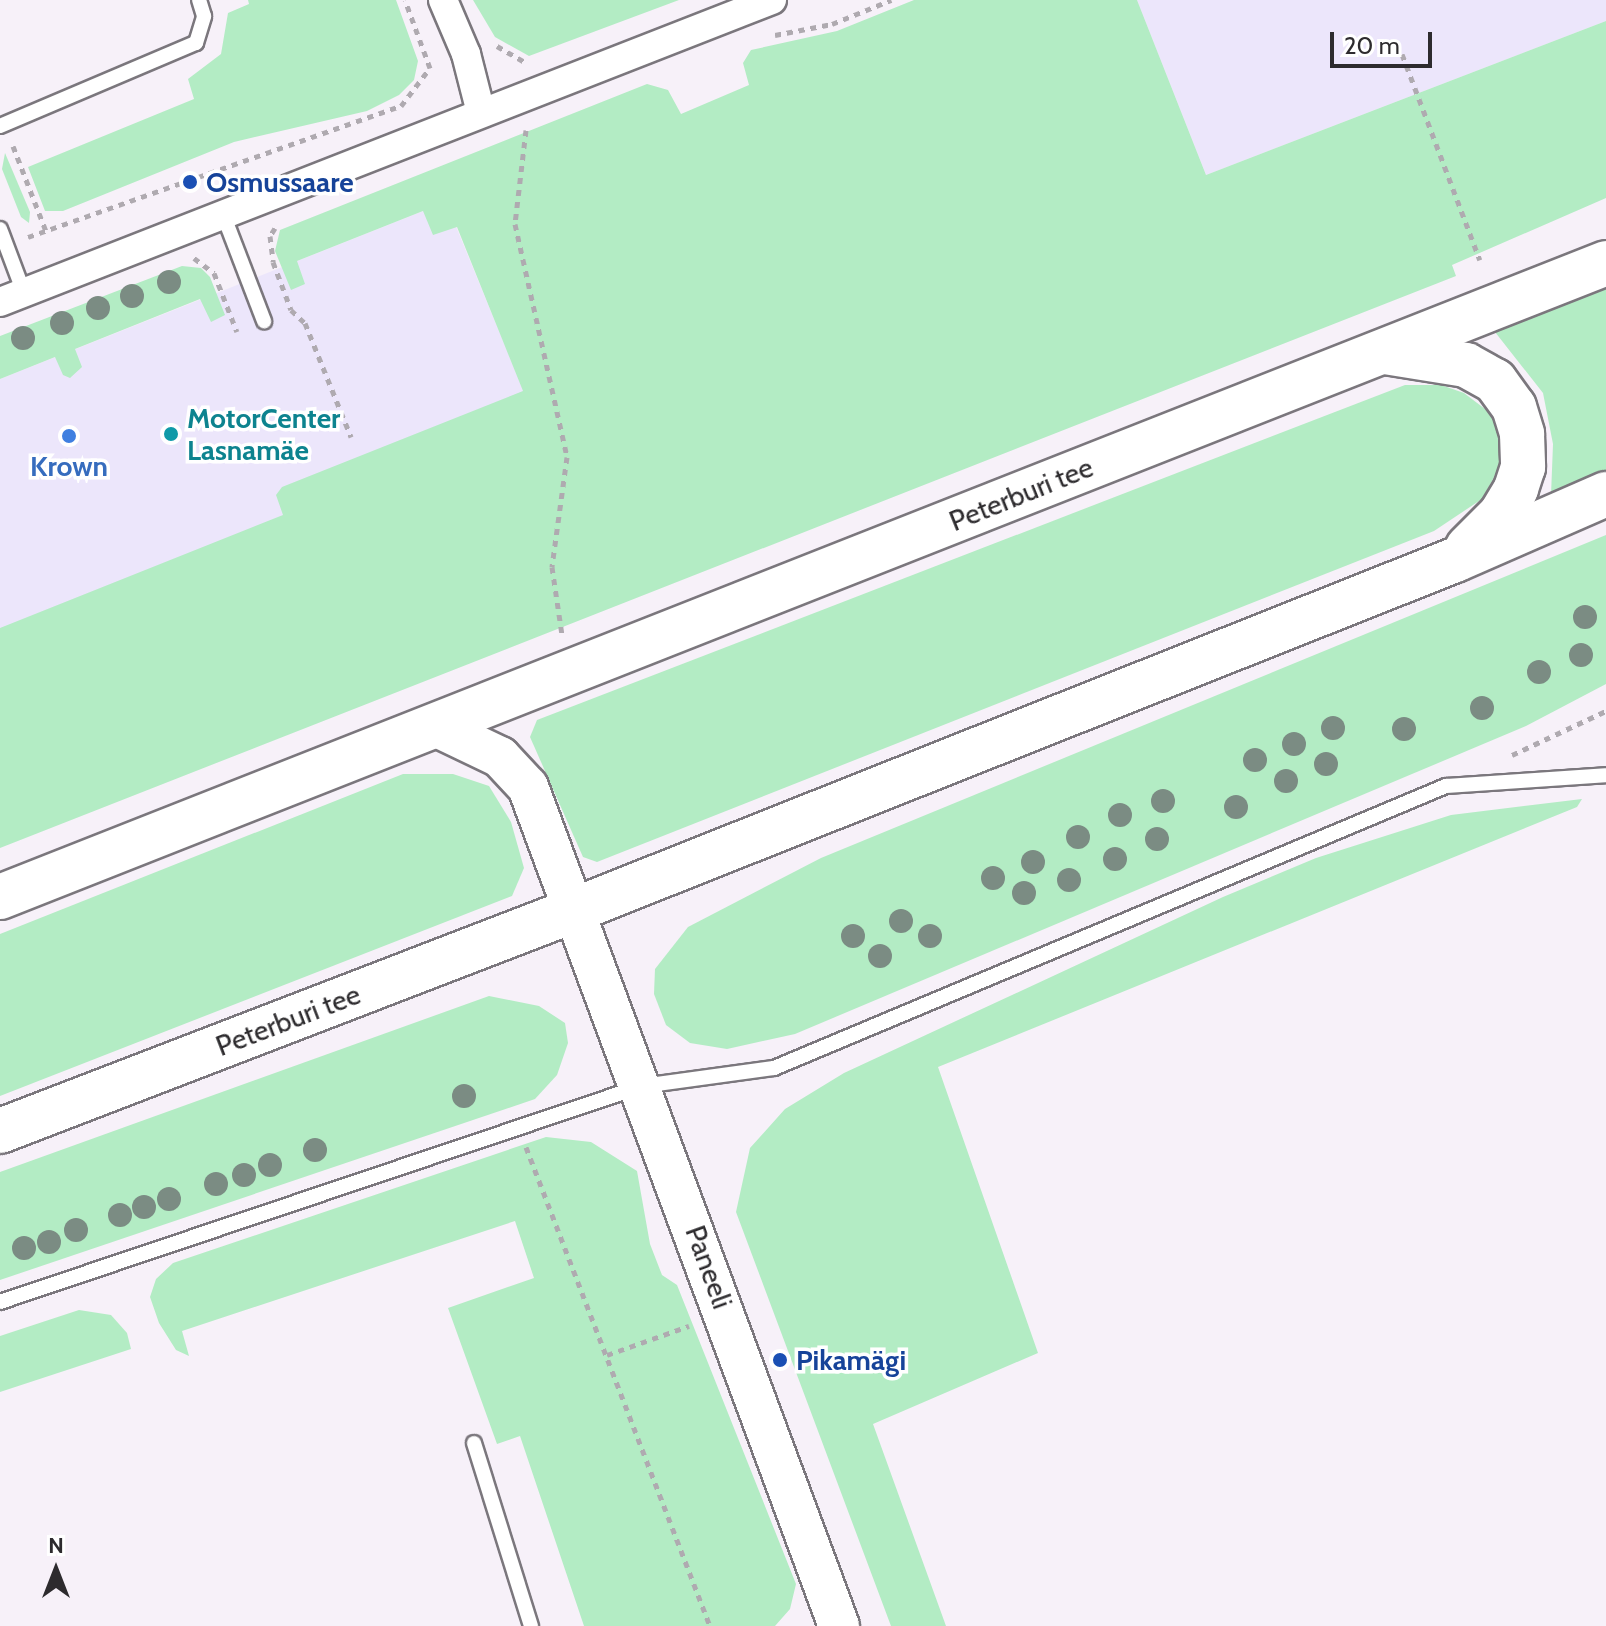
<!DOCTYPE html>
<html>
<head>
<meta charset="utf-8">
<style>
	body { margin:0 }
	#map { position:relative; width:1606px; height:1626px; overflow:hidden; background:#f7f1f9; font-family:Cabin,sans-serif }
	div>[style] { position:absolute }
	.commercial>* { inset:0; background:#ece6fb }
	.green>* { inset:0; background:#b3ecc4 }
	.path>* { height:5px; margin-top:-2.5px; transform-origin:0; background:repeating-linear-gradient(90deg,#afaab0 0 6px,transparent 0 12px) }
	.roads { filter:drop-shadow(2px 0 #7b777d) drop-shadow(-2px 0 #7b777d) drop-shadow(0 2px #7b777d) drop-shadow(0 -2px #7b777d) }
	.lane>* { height:14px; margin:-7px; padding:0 7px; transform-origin:7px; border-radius:7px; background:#fff }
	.street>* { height:28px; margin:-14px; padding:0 14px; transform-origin:14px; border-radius:14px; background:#fff }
	.secondary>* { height:40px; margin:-20px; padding:0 20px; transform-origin:20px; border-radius:20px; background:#fff }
	.highway>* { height:44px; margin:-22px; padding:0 22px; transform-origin:22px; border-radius:22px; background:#fff }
	.trees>* { width:24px; height:24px; margin:-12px; border-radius:50%; background:#7b8c83 }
	.dots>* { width:22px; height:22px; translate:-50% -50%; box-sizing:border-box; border:4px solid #fff; border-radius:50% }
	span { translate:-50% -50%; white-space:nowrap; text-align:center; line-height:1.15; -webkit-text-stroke:7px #fff; paint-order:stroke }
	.transit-label { font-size:28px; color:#164399; font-weight:700 }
	.left { translate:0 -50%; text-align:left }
	.culture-label { font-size:28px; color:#0d838f; font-weight:700 }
	.shop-label { font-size:28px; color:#366cbe; font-weight:700 }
	.street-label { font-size:28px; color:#2d2b2e }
	.north { position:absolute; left:16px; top:1530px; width:80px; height:80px; -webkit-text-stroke:6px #fff; paint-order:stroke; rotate:0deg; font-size:22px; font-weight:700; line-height:32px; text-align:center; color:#2d2b2e }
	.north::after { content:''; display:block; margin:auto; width:28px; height:36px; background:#2d2b2e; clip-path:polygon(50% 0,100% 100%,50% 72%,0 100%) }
	.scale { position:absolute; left:1330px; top:32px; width:102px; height:36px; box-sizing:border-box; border:4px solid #2d2b2e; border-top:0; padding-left:10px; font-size:24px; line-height:28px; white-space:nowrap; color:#2d2b2e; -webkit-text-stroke:6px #fff; paint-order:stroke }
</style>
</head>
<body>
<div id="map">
	<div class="commercial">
		<div style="clip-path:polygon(1137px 0,1606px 0,1606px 21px,1206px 175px)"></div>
		<div style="clip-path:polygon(446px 202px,542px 436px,0 641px,0 379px)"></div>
	</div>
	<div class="green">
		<div style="clip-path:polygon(248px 0,396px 0,418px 61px,414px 80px,399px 95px,367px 111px,234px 142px,63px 211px,45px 211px,28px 167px,194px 99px,188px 79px,221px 54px,228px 13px,249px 4px)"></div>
		<div style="clip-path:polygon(473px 0,679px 0,529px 56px,495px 37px)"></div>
		<div style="clip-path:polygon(914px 0,1137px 0,1206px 175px,1606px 21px,1606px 198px,1452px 265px,1456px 276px,0 848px,0 628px,283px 515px,276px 495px,282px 487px,523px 391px,457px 227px,433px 235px,423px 211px,297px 261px,305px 284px,291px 290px,275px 251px,280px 230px,647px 84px,668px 90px,681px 114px,749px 85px,743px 63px,751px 50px,837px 31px)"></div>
		<div style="clip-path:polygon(5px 153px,30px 212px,29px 223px,21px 217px,2px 169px)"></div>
		<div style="clip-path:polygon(182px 266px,201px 268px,210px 277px,225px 315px,211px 322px,200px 299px,75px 349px,82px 367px,70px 378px,63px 375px,55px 357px,0 379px,0 336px)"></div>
		<div style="clip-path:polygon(1606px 289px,1606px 470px,1551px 495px,1553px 444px,1543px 393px,1495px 332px)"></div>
		<div style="clip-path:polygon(1405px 385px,1441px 385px,1464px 393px,1489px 412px,1502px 436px,1502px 463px,1482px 499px,1434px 531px,597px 862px,583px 857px,530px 737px,537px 720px)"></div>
		<div style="clip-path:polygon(1606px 535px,1606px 684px,1526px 726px,795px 1034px,727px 1049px,690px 1043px,666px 1025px,654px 994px,655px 969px,688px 927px,821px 858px)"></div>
		<div style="clip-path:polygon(403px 774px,453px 774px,489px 786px,511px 822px,524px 868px,512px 896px,0 1096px,0 934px)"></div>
		<div style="clip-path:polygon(1582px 799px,1577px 807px,938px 1067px,1038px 1353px,873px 1424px,946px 1626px,891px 1626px,736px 1212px,750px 1148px,785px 1109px,844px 1073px,1223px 897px,1316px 858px,1451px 815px)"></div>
		<div style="clip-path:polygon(489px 996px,539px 1006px,565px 1023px,568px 1043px,557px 1075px,535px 1099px,0 1280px,0 1172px)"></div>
		<div style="clip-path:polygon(546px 1137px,591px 1142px,637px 1171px,650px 1244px,662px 1275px,677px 1285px,796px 1584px,790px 1609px,775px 1626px,584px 1626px,520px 1436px,497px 1444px,448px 1308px,534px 1278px,515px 1221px,182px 1331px,189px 1356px,176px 1350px,159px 1323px,150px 1297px,156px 1279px,173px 1263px)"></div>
		<div style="clip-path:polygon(79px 1310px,111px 1315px,127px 1333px,131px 1349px,0 1392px,0 1336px)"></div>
	</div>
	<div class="path">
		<div style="left:775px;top:35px;width:58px;rotate:-10.9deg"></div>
		<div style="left:832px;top:24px;width:64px;rotate:-22.1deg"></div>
		<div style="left:497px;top:46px;width:32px;rotate:30deg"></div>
		<div style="left:1402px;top:54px;width:220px;rotate:69.3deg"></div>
		<div style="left:526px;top:130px;width:95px;rotate:96.7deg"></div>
		<div style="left:515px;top:224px;width:239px;rotate:77.4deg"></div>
		<div style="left:567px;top:457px;width:111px;rotate:97.8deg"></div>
		<div style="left:552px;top:567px;width:69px;rotate:81.6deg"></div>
		<div style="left:13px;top:146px;width:91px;rotate:68.8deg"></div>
		<div style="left:275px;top:228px;width:9px;rotate:122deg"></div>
		<div style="left:270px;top:236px;width:26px;rotate:83deg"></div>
		<div style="left:273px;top:262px;width:51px;rotate:69.4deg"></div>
		<div style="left:291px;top:310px;width:19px;rotate:43deg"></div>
		<div style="left:305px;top:323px;width:123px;rotate:68deg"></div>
		<div style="left:28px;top:237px;width:395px;rotate:-19.4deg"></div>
		<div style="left:401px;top:106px;width:48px;rotate:-52.7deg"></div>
		<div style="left:430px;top:68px;width:72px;rotate:-110.2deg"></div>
		<div style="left:194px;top:258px;width:25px;rotate:37deg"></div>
		<div style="left:214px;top:273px;width:63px;rotate:68.7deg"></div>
		<div style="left:1512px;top:755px;width:104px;rotate:-25.1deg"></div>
		<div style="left:526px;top:1147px;width:513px;rotate:68.99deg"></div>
		<div style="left:607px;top:1355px;width:87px;rotate:-19.5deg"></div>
	</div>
	<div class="roads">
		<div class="lane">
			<div style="left:0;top:126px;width:213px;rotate:-23deg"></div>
			<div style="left:196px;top:43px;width:28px;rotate:-73deg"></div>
			<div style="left:204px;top:16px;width:17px;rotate:-107deg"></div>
			<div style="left:223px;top:214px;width:115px;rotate:69deg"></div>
			<div style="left:0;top:229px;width:68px;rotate:69.4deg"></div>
			<div style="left:0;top:1302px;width:677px;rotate:-18.6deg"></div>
			<div style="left:642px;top:1086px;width:133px;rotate:-7.8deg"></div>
			<div style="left:774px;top:1068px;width:729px;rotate:-22.77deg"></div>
			<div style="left:1446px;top:786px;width:160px;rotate:-3.9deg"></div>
			<div style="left:474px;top:1443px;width:192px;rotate:72.7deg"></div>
		</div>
		<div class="street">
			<div style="left:443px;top:0;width:59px;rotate:66.9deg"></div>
			<div style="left:466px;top:54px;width:61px;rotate:75.7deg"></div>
			<div style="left:0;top:302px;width:829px;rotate:-21.37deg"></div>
		</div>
		<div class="secondary">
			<div style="left:437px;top:727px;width:70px;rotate:25.5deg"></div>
			<div style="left:500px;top:757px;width:41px;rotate:47deg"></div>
			<div style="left:528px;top:787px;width:895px;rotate:69.66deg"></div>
		</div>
		<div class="highway">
			<div style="left:1385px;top:352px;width:82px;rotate:9.1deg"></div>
			<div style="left:1466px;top:365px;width:33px;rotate:29deg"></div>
			<div style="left:1495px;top:381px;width:32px;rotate:54deg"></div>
			<div style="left:1514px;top:407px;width:28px;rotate:73deg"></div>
			<div style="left:1522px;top:434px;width:33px;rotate:88deg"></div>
			<div style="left:1523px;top:467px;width:23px;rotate:108deg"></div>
			<div style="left:1516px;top:489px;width:29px;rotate:121deg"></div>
			<div style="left:1501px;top:514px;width:47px;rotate:135deg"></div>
			<div style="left:0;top:897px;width:1727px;rotate:-21.54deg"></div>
			<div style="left:0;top:1131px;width:618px;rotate:-21.04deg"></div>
			<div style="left:577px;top:909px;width:945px;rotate:-21.68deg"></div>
			<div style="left:1455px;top:560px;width:165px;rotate:-23.6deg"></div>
		</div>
	</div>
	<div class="trees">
		<div style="left:169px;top:282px"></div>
		<div style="left:132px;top:296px"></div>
		<div style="left:98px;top:308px"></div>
		<div style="left:62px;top:323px"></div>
		<div style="left:23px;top:338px"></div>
		<div style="left:1585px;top:617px"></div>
		<div style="left:1581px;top:655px"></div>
		<div style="left:1539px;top:672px"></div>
		<div style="left:1482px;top:708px"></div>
		<div style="left:1333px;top:728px"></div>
		<div style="left:1404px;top:729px"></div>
		<div style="left:1294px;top:744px"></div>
		<div style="left:1255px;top:760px"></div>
		<div style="left:1326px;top:764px"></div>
		<div style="left:1286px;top:781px"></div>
		<div style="left:1163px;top:801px"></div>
		<div style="left:1236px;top:807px"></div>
		<div style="left:1120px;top:815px"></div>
		<div style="left:1078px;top:837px"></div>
		<div style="left:1157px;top:839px"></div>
		<div style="left:1115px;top:859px"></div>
		<div style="left:1033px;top:862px"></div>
		<div style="left:993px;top:878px"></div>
		<div style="left:1069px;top:880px"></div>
		<div style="left:1024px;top:893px"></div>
		<div style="left:901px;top:921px"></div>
		<div style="left:853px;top:936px"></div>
		<div style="left:930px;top:936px"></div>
		<div style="left:880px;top:956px"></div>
		<div style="left:464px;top:1096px"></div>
		<div style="left:315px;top:1150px"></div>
		<div style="left:270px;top:1165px"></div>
		<div style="left:244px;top:1175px"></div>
		<div style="left:216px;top:1184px"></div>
		<div style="left:169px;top:1199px"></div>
		<div style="left:144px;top:1207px"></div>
		<div style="left:120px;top:1215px"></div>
		<div style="left:76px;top:1230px"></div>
		<div style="left:49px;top:1242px"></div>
		<div style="left:24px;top:1248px"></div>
	</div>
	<div class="dots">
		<div style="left:190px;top:182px;background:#1a4fb4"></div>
		<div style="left:171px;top:434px;background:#0f9aa8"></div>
		<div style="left:69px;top:436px;background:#3f7fe0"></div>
		<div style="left:780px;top:1360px;background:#1a4fb4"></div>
	</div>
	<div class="transit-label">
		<span class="left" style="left:206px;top:182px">Osmussaare</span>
		<span class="left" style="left:796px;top:1360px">Pikamägi</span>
	</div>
	<div class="culture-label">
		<span class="left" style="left:187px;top:434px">MotorCenter<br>Lasnamäe</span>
	</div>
	<div class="shop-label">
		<span style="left:69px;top:466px">Krown</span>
	</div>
	<div class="street-label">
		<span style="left:1021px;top:494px;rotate:-22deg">Peterburi tee</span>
		<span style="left:288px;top:1020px;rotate:-21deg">Peterburi tee</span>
		<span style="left:709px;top:1267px;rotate:70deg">Paneeli</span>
	</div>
	<div class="north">N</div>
	<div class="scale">20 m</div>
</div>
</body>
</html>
